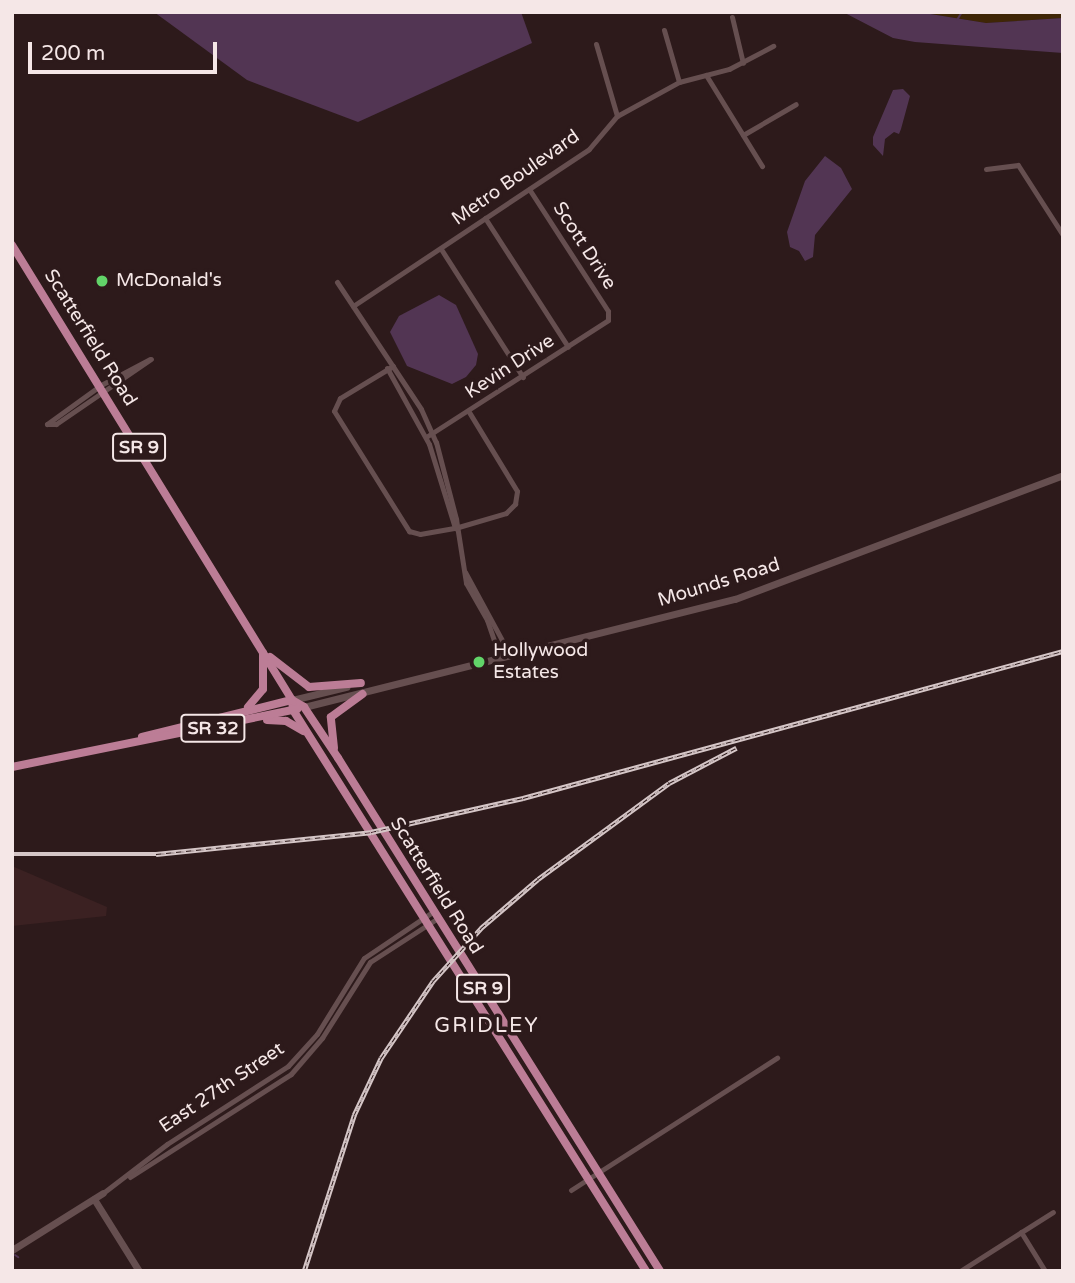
<!DOCTYPE html>
<html>
<head>
<meta charset="utf-8">
<style>
	body { margin:0 }
	#map { position:relative; width:1075px; height:1283px; overflow:hidden; background:#2d1a1b; font-family:"Varela Round",sans-serif }
	div>[style] { position:absolute }
	.built>* { inset:0; background:#3b2122 }
	.green>* { inset:0; background:#3f2606 }
	.water>* { inset:0; background:#523553 }
	.stream>* { height:2px; margin:-1px; padding:0 1px; transform-origin:1px; border-radius:1px; background:#523553 }
	.street>* { height:5px; margin:-2.5px; padding:0 2.5px; transform-origin:2.5px; border-radius:2.5px; background:#664f50 }
	.secondary>* { height:7px; margin:-3.5px; padding:0 3.5px; transform-origin:3.5px; border-radius:3.5px; background:#664f50 }
	.primary>* { height:8px; margin:-4px; padding:0 4px; transform-origin:4px; border-radius:4px; background:#bc7d96 }
	.rail>* { height:4.5px; margin-top:-2.25px; transform-origin:0; background:repeating-linear-gradient(90deg,#2d1a1b 0 5px,#d5c6c7 0 10px); box-sizing:border-box; border-block:2px solid #d5c6c7 }
	.dots>* { width:19px; height:19px; translate:-50% -50%; box-sizing:border-box; border:4px solid #2d1a1b; border-radius:50% }
	span { translate:-50% -50%; white-space:nowrap; text-align:center; line-height:1.15; -webkit-text-stroke:7px #2d1a1b; paint-order:stroke }
	.shield-label span { padding:2px 5px; background:#2d1a1b; border:2px solid; border-radius:5px; -webkit-text-stroke-width:0 }
	.shield-label { font-size:18px; color:#f5e7e7; font-weight:700 }
	.street-label { font-size:19px; color:#f5e7e7 }
	.poi-label { font-size:19px; color:#f5e7e7 }
	.left { translate:0 -50%; text-align:left }
	.neighbourhood-label { font-size:21px; color:#f5e7e7; letter-spacing:2px }
	.frame { position:absolute; inset:0; border:14px solid #f5e7e7; pointer-events:none }
	.scale { position:absolute; left:28px; top:42px; width:189px; height:32px; box-sizing:border-box; border:4px solid #f5e7e7; border-top:0; padding-left:9px; font-size:21px; line-height:24px; white-space:nowrap; color:#f5e7e7; -webkit-text-stroke:5px #2d1a1b; paint-order:stroke }
</style>
</head>
<body>
<div id="map">
	<div class="built">
		<div style="clip-path:polygon(12px 866px,107px 907px,106px 916px,12px 926px)"></div>
	</div>
	<div class="green">
		<div style="clip-path:polygon(919px 12px,1063px 12px,1063px 18px,986px 23px)"></div>
	</div>
	<div class="water">
		<div style="clip-path:polygon(154px 12px,521px 12px,532px 43px,358px 122px,247px 80px)"></div>
		<div style="clip-path:polygon(843px 12px,918px 12px,986px 23px,1063px 18px,1063px 53px,915px 42px,893px 38px)"></div>
		<div style="clip-path:polygon(903px 89px,910px 96px,901px 129px,899px 134px,894px 132px,885px 139px,883px 156px,873px 145px,873px 137px,893px 90px)"></div>
		<div style="clip-path:polygon(825px 156px,841px 168px,852px 189px,815px 235px,813px 257px,805px 261px,799px 251px,790px 247px,787px 232px,805px 181px)"></div>
		<div style="clip-path:polygon(439px 295px,456px 305px,478px 354px,476px 365px,466px 377px,452px 384px,407px 366px,390px 332px,399px 316px)"></div>
	</div>
	<div class="stream">
		<div style="left:957px;top:20px;width:9px;rotate:-58deg"></div>
		<div style="left:15px;top:1255px;width:4px;rotate:34deg"></div>
	</div>
	<div class="street">
		<div style="left:732px;top:17px;width:47px;rotate:76.6deg"></div>
		<div style="left:664px;top:30px;width:54px;rotate:73.9deg"></div>
		<div style="left:596px;top:44px;width:75px;rotate:73.7deg"></div>
		<div style="left:706px;top:75px;width:107px;rotate:58.4deg"></div>
		<div style="left:743px;top:135px;width:61px;rotate:-30.3deg"></div>
		<div style="left:986px;top:169px;width:32px;rotate:-7deg"></div>
		<div style="left:1018px;top:165px;width:83px;rotate:57.3deg"></div>
		<div style="left:485px;top:218px;width:153px;rotate:57.2deg"></div>
		<div style="left:441px;top:249px;width:152px;rotate:57.4deg"></div>
		<div style="left:337px;top:282px;width:152px;rotate:56.5deg"></div>
		<div style="left:421px;top:409px;width:36px;rotate:66deg"></div>
		<div style="left:436px;top:442px;width:80px;rotate:75.4deg"></div>
		<div style="left:456px;top:519px;width:65px;rotate:81.1deg"></div>
		<div style="left:466px;top:583px;width:43px;rotate:60.4deg"></div>
		<div style="left:487px;top:620px;width:39px;rotate:71deg"></div>
		<div style="left:353px;top:306px;width:283px;rotate:-33.6deg"></div>
		<div style="left:589px;top:149px;width:43px;rotate:-49.7deg"></div>
		<div style="left:617px;top:116px;width:71px;rotate:-28.7deg"></div>
		<div style="left:679px;top:82px;width:52px;rotate:-14.6deg"></div>
		<div style="left:729px;top:69px;width:50px;rotate:-27.6deg"></div>
		<div style="left:393px;top:366px;width:62px;rotate:148.9deg"></div>
		<div style="left:340px;top:398px;width:14px;rotate:115deg"></div>
		<div style="left:334px;top:411px;width:142px;rotate:58deg"></div>
		<div style="left:409px;top:531px;width:11px;rotate:15deg"></div>
		<div style="left:420px;top:534px;width:36px;rotate:-10deg"></div>
		<div style="left:455px;top:528px;width:53px;rotate:-16.4deg"></div>
		<div style="left:506px;top:513px;width:13px;rotate:-45deg"></div>
		<div style="left:515px;top:504px;width:13px;rotate:-81deg"></div>
		<div style="left:517px;top:491px;width:92px;rotate:-121.3deg"></div>
		<div style="left:387px;top:368px;width:87px;rotate:61.1deg"></div>
		<div style="left:429px;top:444px;width:88px;rotate:72.8deg"></div>
		<div style="left:47px;top:424px;width:9px"></div>
		<div style="left:56px;top:424px;width:115px;rotate:-34.4deg"></div>
		<div style="left:47px;top:424px;width:67px;rotate:-35.8deg"></div>
		<div style="left:101px;top:385px;width:55px;rotate:-28deg"></div>
		<div style="left:426px;top:437px;width:216px;rotate:-32.7deg"></div>
		<div style="left:608px;top:320px;width:9px;rotate:-90deg"></div>
		<div style="left:608px;top:311px;width:145px;rotate:-122.9deg"></div>
		<div style="left:465px;top:572px;width:94px;rotate:61.5deg"></div>
		<div style="left:130px;top:1177px;width:191px;rotate:-32.6deg"></div>
		<div style="left:291px;top:1074px;width:48px;rotate:-49.3deg"></div>
		<div style="left:322px;top:1038px;width:90px;rotate:-57.7deg"></div>
		<div style="left:370px;top:962px;width:81px;rotate:-32.9deg"></div>
		<div style="left:571px;top:1190px;width:245px;rotate:-32.7deg"></div>
		<div style="left:103px;top:1193px;width:81px;rotate:-37.4deg"></div>
		<div style="left:167px;top:1144px;width:144px;rotate:-32.8deg"></div>
		<div style="left:288px;top:1066px;width:43px;rotate:-47.8deg"></div>
		<div style="left:317px;top:1034px;width:89px;rotate:-58.3deg"></div>
		<div style="left:364px;top:958px;width:84px;rotate:-33.9deg"></div>
		<div style="left:1021px;top:1232px;width:46px;rotate:58.4deg"></div>
		<div style="left:960px;top:1271px;width:110px;rotate:-32.4deg"></div>
	</div>
	<div class="secondary">
		<div style="left:292px;top:700px;width:56px;rotate:-13.5deg"></div>
		<div style="left:304px;top:707px;width:444px;rotate:-14.1deg"></div>
		<div style="left:735px;top:599px;width:351px;rotate:-20.7deg"></div>
		<div style="left:94px;top:1199px;width:85px;rotate:58deg"></div>
		<div style="left:12px;top:1250px;width:107px;rotate:-32.1deg"></div>
	</div>
	<div class="primary">
		<div style="left:12px;top:245px;width:534px;rotate:58.39deg"></div>
		<div style="left:292px;top:700px;width:14px;rotate:30deg"></div>
		<div style="left:304px;top:707px;width:61px;rotate:56.3deg"></div>
		<div style="left:338px;top:758px;width:606px;rotate:57.88deg"></div>
		<div style="left:270px;top:657px;width:49px;rotate:37.6deg"></div>
		<div style="left:309px;top:687px;width:52px;rotate:-4.4deg"></div>
		<div style="left:292px;top:700px;width:10px;rotate:84deg"></div>
		<div style="left:293px;top:710px;width:663px;rotate:57.82deg"></div>
		<div style="left:248px;top:707px;width:23px;rotate:-50deg"></div>
		<div style="left:263px;top:689px;width:36px;rotate:-90deg"></div>
		<div style="left:267px;top:720px;width:19px;rotate:3deg"></div>
		<div style="left:286px;top:721px;width:20px;rotate:30deg"></div>
		<div style="left:142px;top:737px;width:154px;rotate:-13.9deg"></div>
		<div style="left:334px;top:748px;width:31px;rotate:-96deg"></div>
		<div style="left:331px;top:717px;width:39px;rotate:-36deg"></div>
		<div style="left:12px;top:767px;width:291px;rotate:-11.5deg"></div>
	</div>
	<div class="rail">
		<div style="left:12px;top:854px;width:144px"></div>
		<div style="left:156px;top:854px;width:216px;rotate:-5.8deg"></div>
		<div style="left:371px;top:832px;width:156px;rotate:-12.6deg"></div>
		<div style="left:523px;top:798px;width:560px;rotate:-15.23deg"></div>
		<div style="left:304px;top:1271px;width:164px;rotate:-72.2deg"></div>
		<div style="left:354px;top:1115px;width:63px;rotate:-64.7deg"></div>
		<div style="left:381px;top:1058px;width:93px;rotate:-56deg"></div>
		<div style="left:433px;top:981px;width:72px;rotate:-47.8deg"></div>
		<div style="left:481px;top:928px;width:75px;rotate:-40.7deg"></div>
		<div style="left:538px;top:879px;width:162px;rotate:-36.2deg"></div>
		<div style="left:669px;top:783px;width:76px;rotate:-27.6deg"></div>
	</div>
	<div class="dots">
		<div style="left:102px;top:281px;background:#62d469"></div>
		<div style="left:479px;top:662px;background:#62d469"></div>
	</div>
	<div class="shield-label">
		<span style="left:139px;top:447px">SR 9</span>
		<span style="left:213px;top:728px">SR 32</span>
		<span style="left:483px;top:988px">SR 9</span>
	</div>
	<div class="street-label">
		<span style="left:516px;top:178px;rotate:-35deg">Metro Boulevard</span>
		<span style="left:584px;top:246px;rotate:57deg">Scott Drive</span>
		<span style="left:90px;top:338px;rotate:58deg">Scatterfield Road</span>
		<span style="left:510px;top:367px;rotate:-33deg">Kevin Drive</span>
		<span style="left:719px;top:583px;rotate:-17deg">Mounds Road</span>
		<span style="left:436px;top:886px;rotate:58deg">Scatterfield Road</span>
		<span style="left:222px;top:1088px;rotate:-34deg">East 27th Street</span>
	</div>
	<div class="poi-label">
		<span class="left" style="left:116px;top:281px">McDonald's</span>
		<span class="left" style="left:493px;top:662px">Hollywood<br>Estates</span>
	</div>
	<div class="neighbourhood-label">
		<span style="left:487px;top:1026px">GRIDLEY</span>
	</div>
	<div class="frame"></div>
	<div class="scale">200 m</div>
</div>
</body>
</html>
